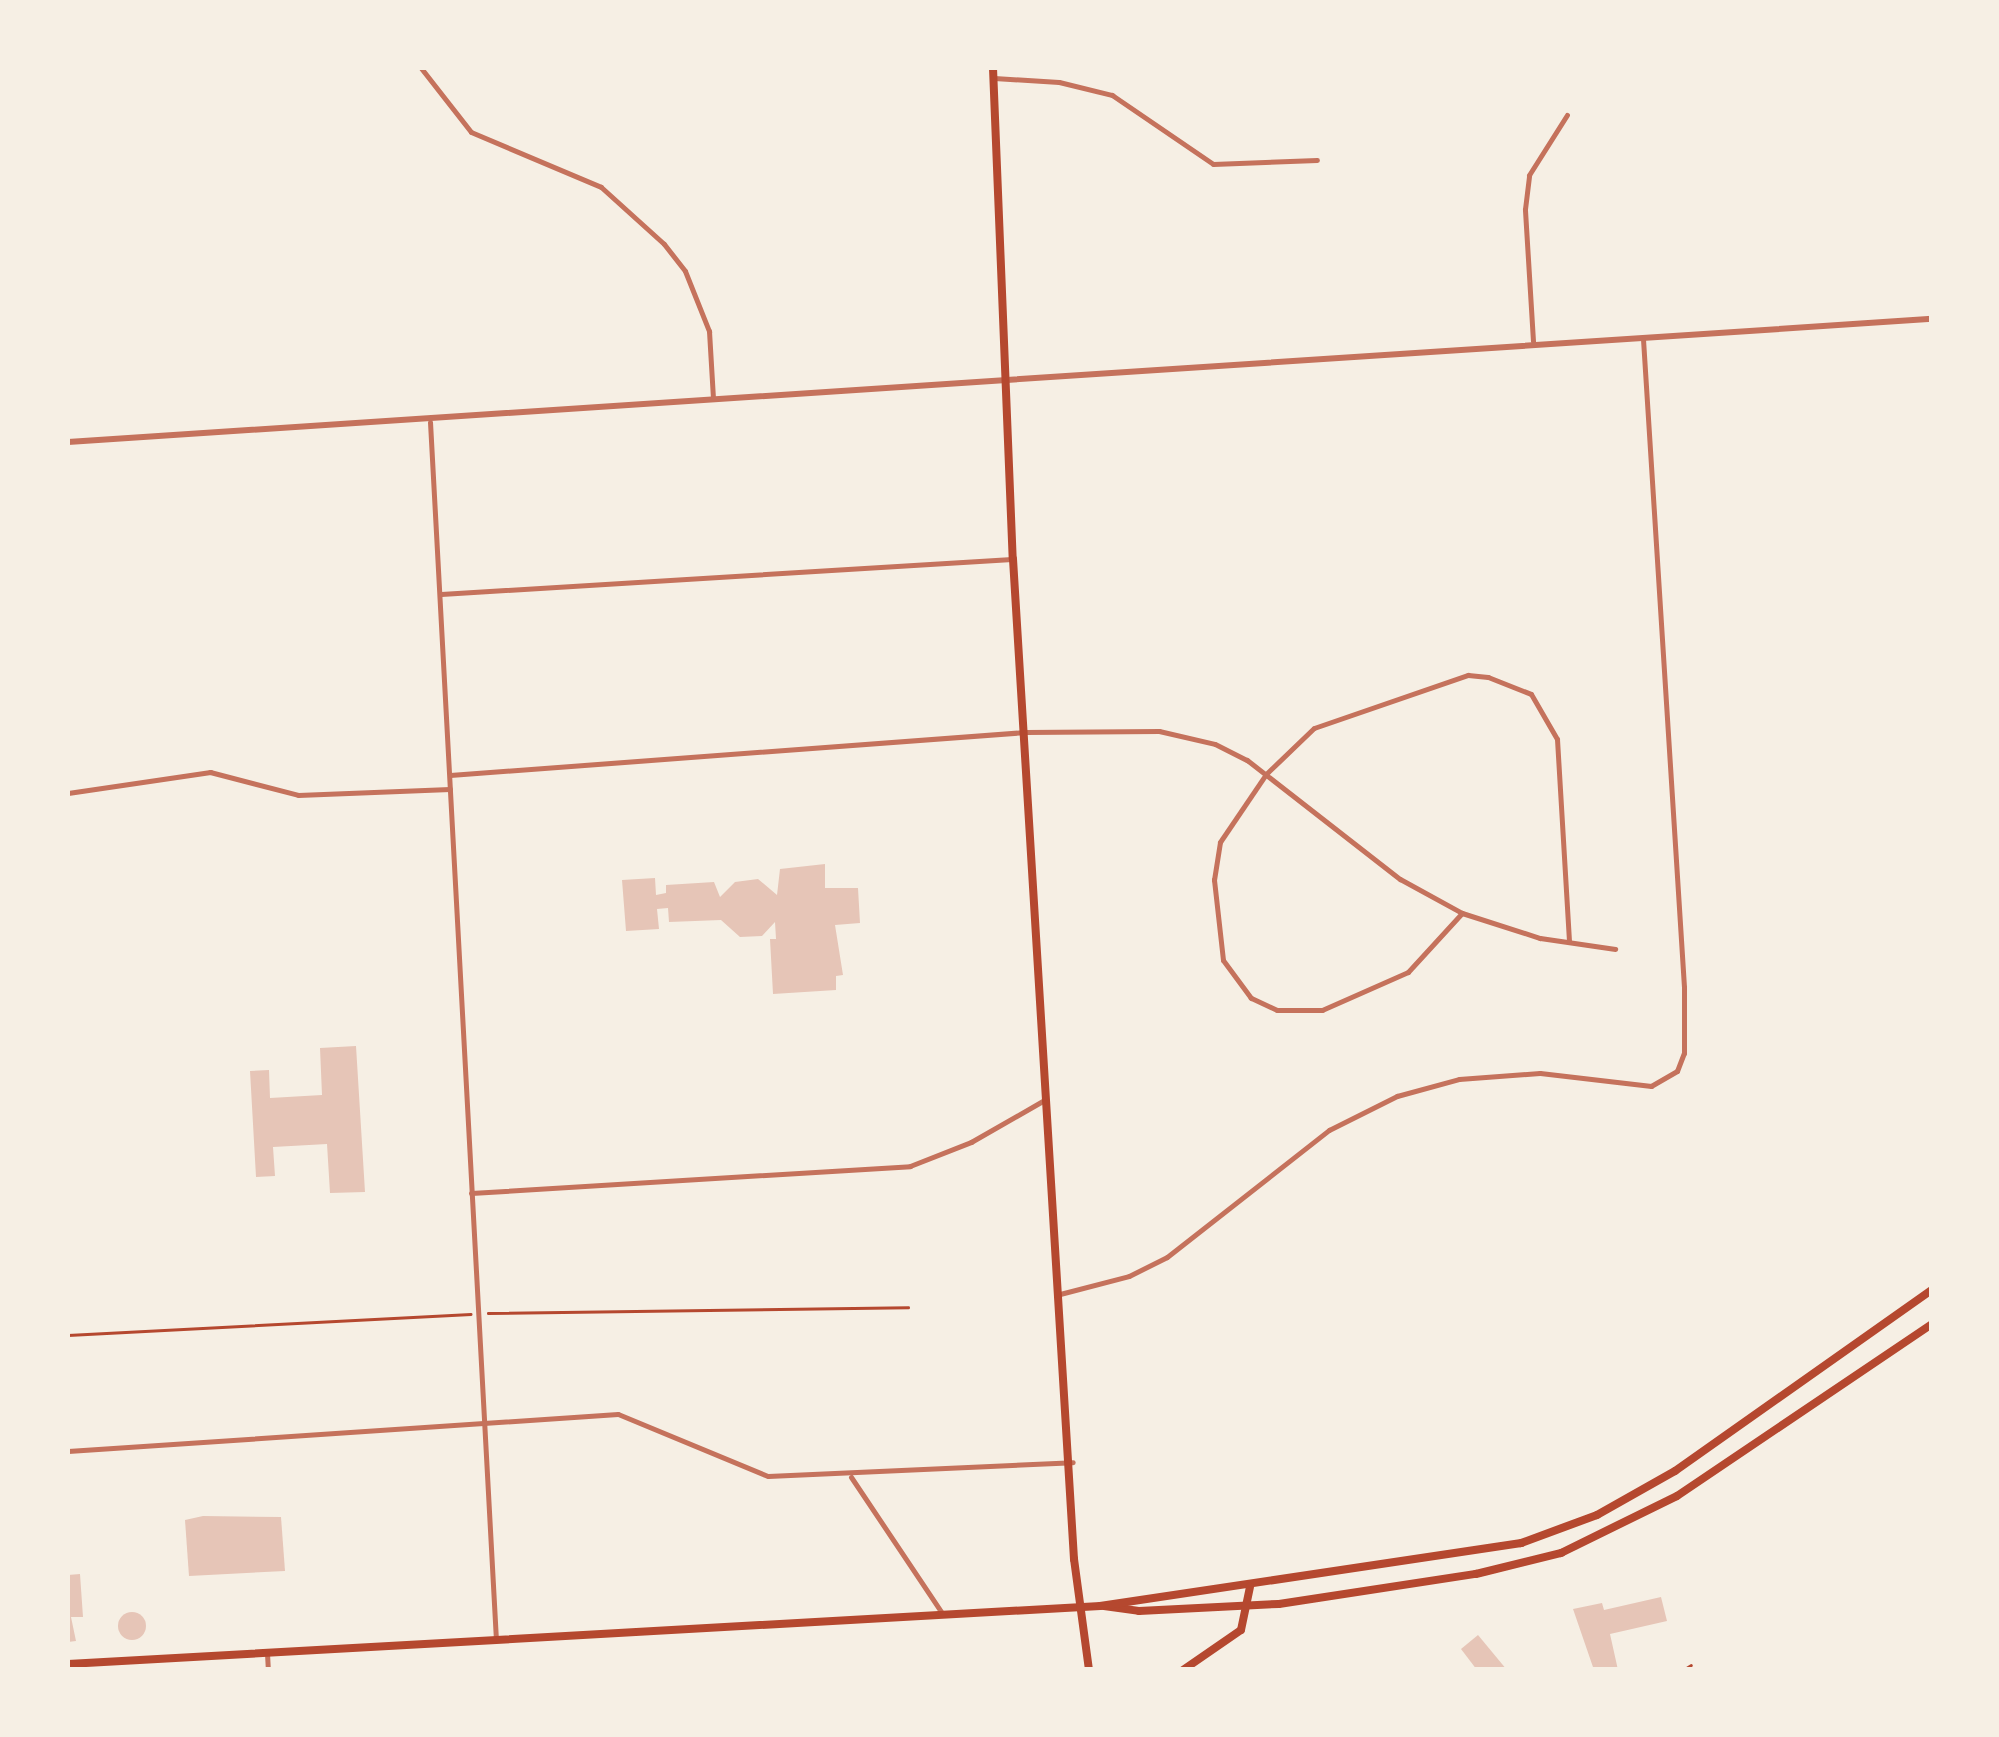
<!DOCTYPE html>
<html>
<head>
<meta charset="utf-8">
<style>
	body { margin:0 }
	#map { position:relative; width:1999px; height:1737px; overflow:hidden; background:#f6efe4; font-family:"Work Sans",sans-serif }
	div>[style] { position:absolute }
	.building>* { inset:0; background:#e6c5b7 }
	.round { border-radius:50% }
	.path>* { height:2.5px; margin:-1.25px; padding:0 1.25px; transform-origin:1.25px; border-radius:1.25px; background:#b5482f }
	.minor>* { height:5px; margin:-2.5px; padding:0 2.5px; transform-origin:2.5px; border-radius:2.5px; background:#c5725c }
	.tertiary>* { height:6px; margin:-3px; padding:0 3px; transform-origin:3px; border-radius:3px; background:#c5725c }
	.secondary>* { height:8px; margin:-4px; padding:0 4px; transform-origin:4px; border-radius:4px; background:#b5482f }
	.primary>* { height:8px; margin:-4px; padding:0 4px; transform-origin:4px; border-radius:4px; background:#b5482f }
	span { translate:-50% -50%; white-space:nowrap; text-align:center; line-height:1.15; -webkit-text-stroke:9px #f6efe4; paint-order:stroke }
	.frame { position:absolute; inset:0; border:70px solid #f6efe4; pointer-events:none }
</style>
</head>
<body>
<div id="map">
	<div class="building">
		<div style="clip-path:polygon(825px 864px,825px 888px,858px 888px,860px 923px,835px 925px,843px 975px,836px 976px,836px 990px,773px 994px,770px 939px,776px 939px,775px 922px,762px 936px,740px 937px,721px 920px,669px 922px,668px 908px,657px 909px,659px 929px,626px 931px,622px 880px,655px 878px,656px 895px,666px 893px,666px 885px,714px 882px,720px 897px,735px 882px,758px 879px,777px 895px,780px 869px)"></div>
		<div style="clip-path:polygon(356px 1046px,365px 1192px,330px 1193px,327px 1144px,273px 1147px,275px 1176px,256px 1177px,250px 1071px,269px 1070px,270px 1098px,322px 1095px,320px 1048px)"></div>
		<div style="clip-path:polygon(203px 1516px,281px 1517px,285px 1571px,189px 1576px,185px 1520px)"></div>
		<div style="clip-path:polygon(80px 1574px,83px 1617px,71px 1617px,76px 1641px,68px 1642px,68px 1575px)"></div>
		<div style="clip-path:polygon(1661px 1597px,1667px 1621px,1610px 1634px,1618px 1670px,1594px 1670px,1573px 1609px,1602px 1603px,1604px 1610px)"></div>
		<div class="round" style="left:118px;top:1612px;width:28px;height:28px"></div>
		<div style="clip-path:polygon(1478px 1635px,1507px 1670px,1477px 1670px,1461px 1649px)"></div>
	</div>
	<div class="path">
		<div style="left:488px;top:1313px;width:420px;rotate:-0.8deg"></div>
		<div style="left:68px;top:1335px;width:403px;rotate:-3deg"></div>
		<div style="left:1683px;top:1670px;width:9px;rotate:-32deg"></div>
	</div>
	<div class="minor">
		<div style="left:421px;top:68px;width:81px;rotate:52deg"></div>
		<div style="left:471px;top:132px;width:141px;rotate:22.9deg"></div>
		<div style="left:601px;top:187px;width:85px;rotate:42.1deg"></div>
		<div style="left:664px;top:244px;width:34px;rotate:52deg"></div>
		<div style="left:685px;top:271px;width:65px;rotate:68.2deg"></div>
		<div style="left:709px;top:331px;width:68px;rotate:86.6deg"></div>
		<div style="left:994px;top:78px;width:65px;rotate:3.5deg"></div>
		<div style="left:1059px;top:82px;width:55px;rotate:13.8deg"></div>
		<div style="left:1112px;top:95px;width:122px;rotate:34.3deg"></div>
		<div style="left:1213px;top:164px;width:104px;rotate:-2.2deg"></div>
		<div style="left:1533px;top:341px;width:132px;rotate:-93.5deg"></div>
		<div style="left:1525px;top:209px;width:34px;rotate:-83deg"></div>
		<div style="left:1529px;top:175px;width:71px;rotate:-57.7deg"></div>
		<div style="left:430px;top:422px;width:1220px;rotate:86.9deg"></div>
		<div style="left:441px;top:594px;width:572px;rotate:-3.51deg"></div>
		<div style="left:450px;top:775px;width:578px;rotate:-4.27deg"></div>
		<div style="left:1026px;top:732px;width:133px;rotate:-0.4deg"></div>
		<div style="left:1159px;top:731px;width:57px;rotate:13.1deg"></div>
		<div style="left:1215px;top:744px;width:36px;rotate:27deg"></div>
		<div style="left:1247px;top:760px;width:194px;rotate:37.9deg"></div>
		<div style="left:1400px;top:879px;width:71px;rotate:28.7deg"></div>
		<div style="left:1462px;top:913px;width:82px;rotate:17.8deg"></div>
		<div style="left:1540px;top:938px;width:76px;rotate:8.3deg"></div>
		<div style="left:68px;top:793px;width:144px;rotate:-8.4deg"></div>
		<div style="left:210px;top:772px;width:91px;rotate:14.6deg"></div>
		<div style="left:298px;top:795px;width:152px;rotate:-2.3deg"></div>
		<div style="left:1462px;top:913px;width:80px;rotate:132.5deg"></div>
		<div style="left:1408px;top:972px;width:94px;rotate:156.2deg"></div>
		<div style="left:1322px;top:1010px;width:45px;rotate:180deg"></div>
		<div style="left:1277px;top:1010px;width:29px;rotate:-155deg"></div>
		<div style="left:1251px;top:998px;width:47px;rotate:-126.4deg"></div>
		<div style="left:1223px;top:960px;width:81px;rotate:-96.4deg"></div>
		<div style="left:1214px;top:880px;width:38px;rotate:-81deg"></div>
		<div style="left:1220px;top:842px;width:82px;rotate:-55.9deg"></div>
		<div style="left:1266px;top:774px;width:66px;rotate:-43.8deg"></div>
		<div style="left:1314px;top:728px;width:163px;rotate:-19deg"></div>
		<div style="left:1468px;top:675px;width:20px;rotate:6deg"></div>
		<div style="left:1488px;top:677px;width:46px;rotate:21.6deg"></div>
		<div style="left:1531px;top:694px;width:52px;rotate:60deg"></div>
		<div style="left:1557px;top:739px;width:203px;rotate:86.6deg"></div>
		<div style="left:471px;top:1193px;width:440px;rotate:-3.5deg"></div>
		<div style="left:910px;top:1166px;width:66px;rotate:-21.5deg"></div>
		<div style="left:971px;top:1142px;width:86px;rotate:-29.8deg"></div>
		<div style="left:1060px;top:1294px;width:71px;rotate:-14.6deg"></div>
		<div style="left:1129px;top:1276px;width:42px;rotate:-26.6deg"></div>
		<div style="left:1167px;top:1257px;width:206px;rotate:-38.1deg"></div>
		<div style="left:1329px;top:1130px;width:76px;rotate:-26.6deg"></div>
		<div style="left:1397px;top:1096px;width:64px;rotate:-15.3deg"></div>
		<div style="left:1459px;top:1079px;width:81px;rotate:-4.2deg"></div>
		<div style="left:1540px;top:1073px;width:112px;rotate:6.7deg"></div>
		<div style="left:1651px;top:1086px;width:30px;rotate:-30deg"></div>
		<div style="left:1677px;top:1071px;width:19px;rotate:-69deg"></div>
		<div style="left:1684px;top:1053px;width:66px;rotate:-90deg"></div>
		<div style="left:1684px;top:987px;width:649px;rotate:-93.62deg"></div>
		<div style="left:68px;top:1451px;width:551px;rotate:-3.85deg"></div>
		<div style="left:618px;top:1414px;width:162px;rotate:22.5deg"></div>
		<div style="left:768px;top:1476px;width:305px;rotate:-2.6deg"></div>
		<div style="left:851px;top:1477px;width:164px;rotate:56.2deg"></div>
		<div style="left:267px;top:1653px;width:17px;rotate:87deg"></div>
	</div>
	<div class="tertiary">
		<div style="left:68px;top:442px;width:1868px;rotate:-3.78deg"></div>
	</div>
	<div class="secondary">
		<div style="left:1104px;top:1606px;width:35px;rotate:8deg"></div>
		<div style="left:1139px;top:1611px;width:140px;rotate:-2.9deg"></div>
		<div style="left:1279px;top:1604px;width:199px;rotate:-8.7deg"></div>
		<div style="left:1476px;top:1574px;width:88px;rotate:-13.9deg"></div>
		<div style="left:1561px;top:1553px;width:129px;rotate:-26.2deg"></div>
		<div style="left:1677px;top:1496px;width:308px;rotate:-34deg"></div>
		<div style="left:68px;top:1664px;width:1034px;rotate:-3.22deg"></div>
		<div style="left:1100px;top:1606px;width:426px;rotate:-8.5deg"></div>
		<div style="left:1521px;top:1543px;width:81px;rotate:-20.2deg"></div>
		<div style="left:1597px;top:1515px;width:90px;rotate:-29.4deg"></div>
		<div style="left:1675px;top:1471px;width:314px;rotate:-35.2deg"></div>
		<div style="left:1183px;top:1670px;width:70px;rotate:-34.6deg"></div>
		<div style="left:1241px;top:1630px;width:44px;rotate:-78.2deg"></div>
	</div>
	<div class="primary">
		<div style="left:993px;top:68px;width:491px;rotate:87.7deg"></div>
		<div style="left:1013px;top:559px;width:1002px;rotate:86.51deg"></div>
		<div style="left:1074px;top:1559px;width:112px;rotate:82.3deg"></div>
	</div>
	<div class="frame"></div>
</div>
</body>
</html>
